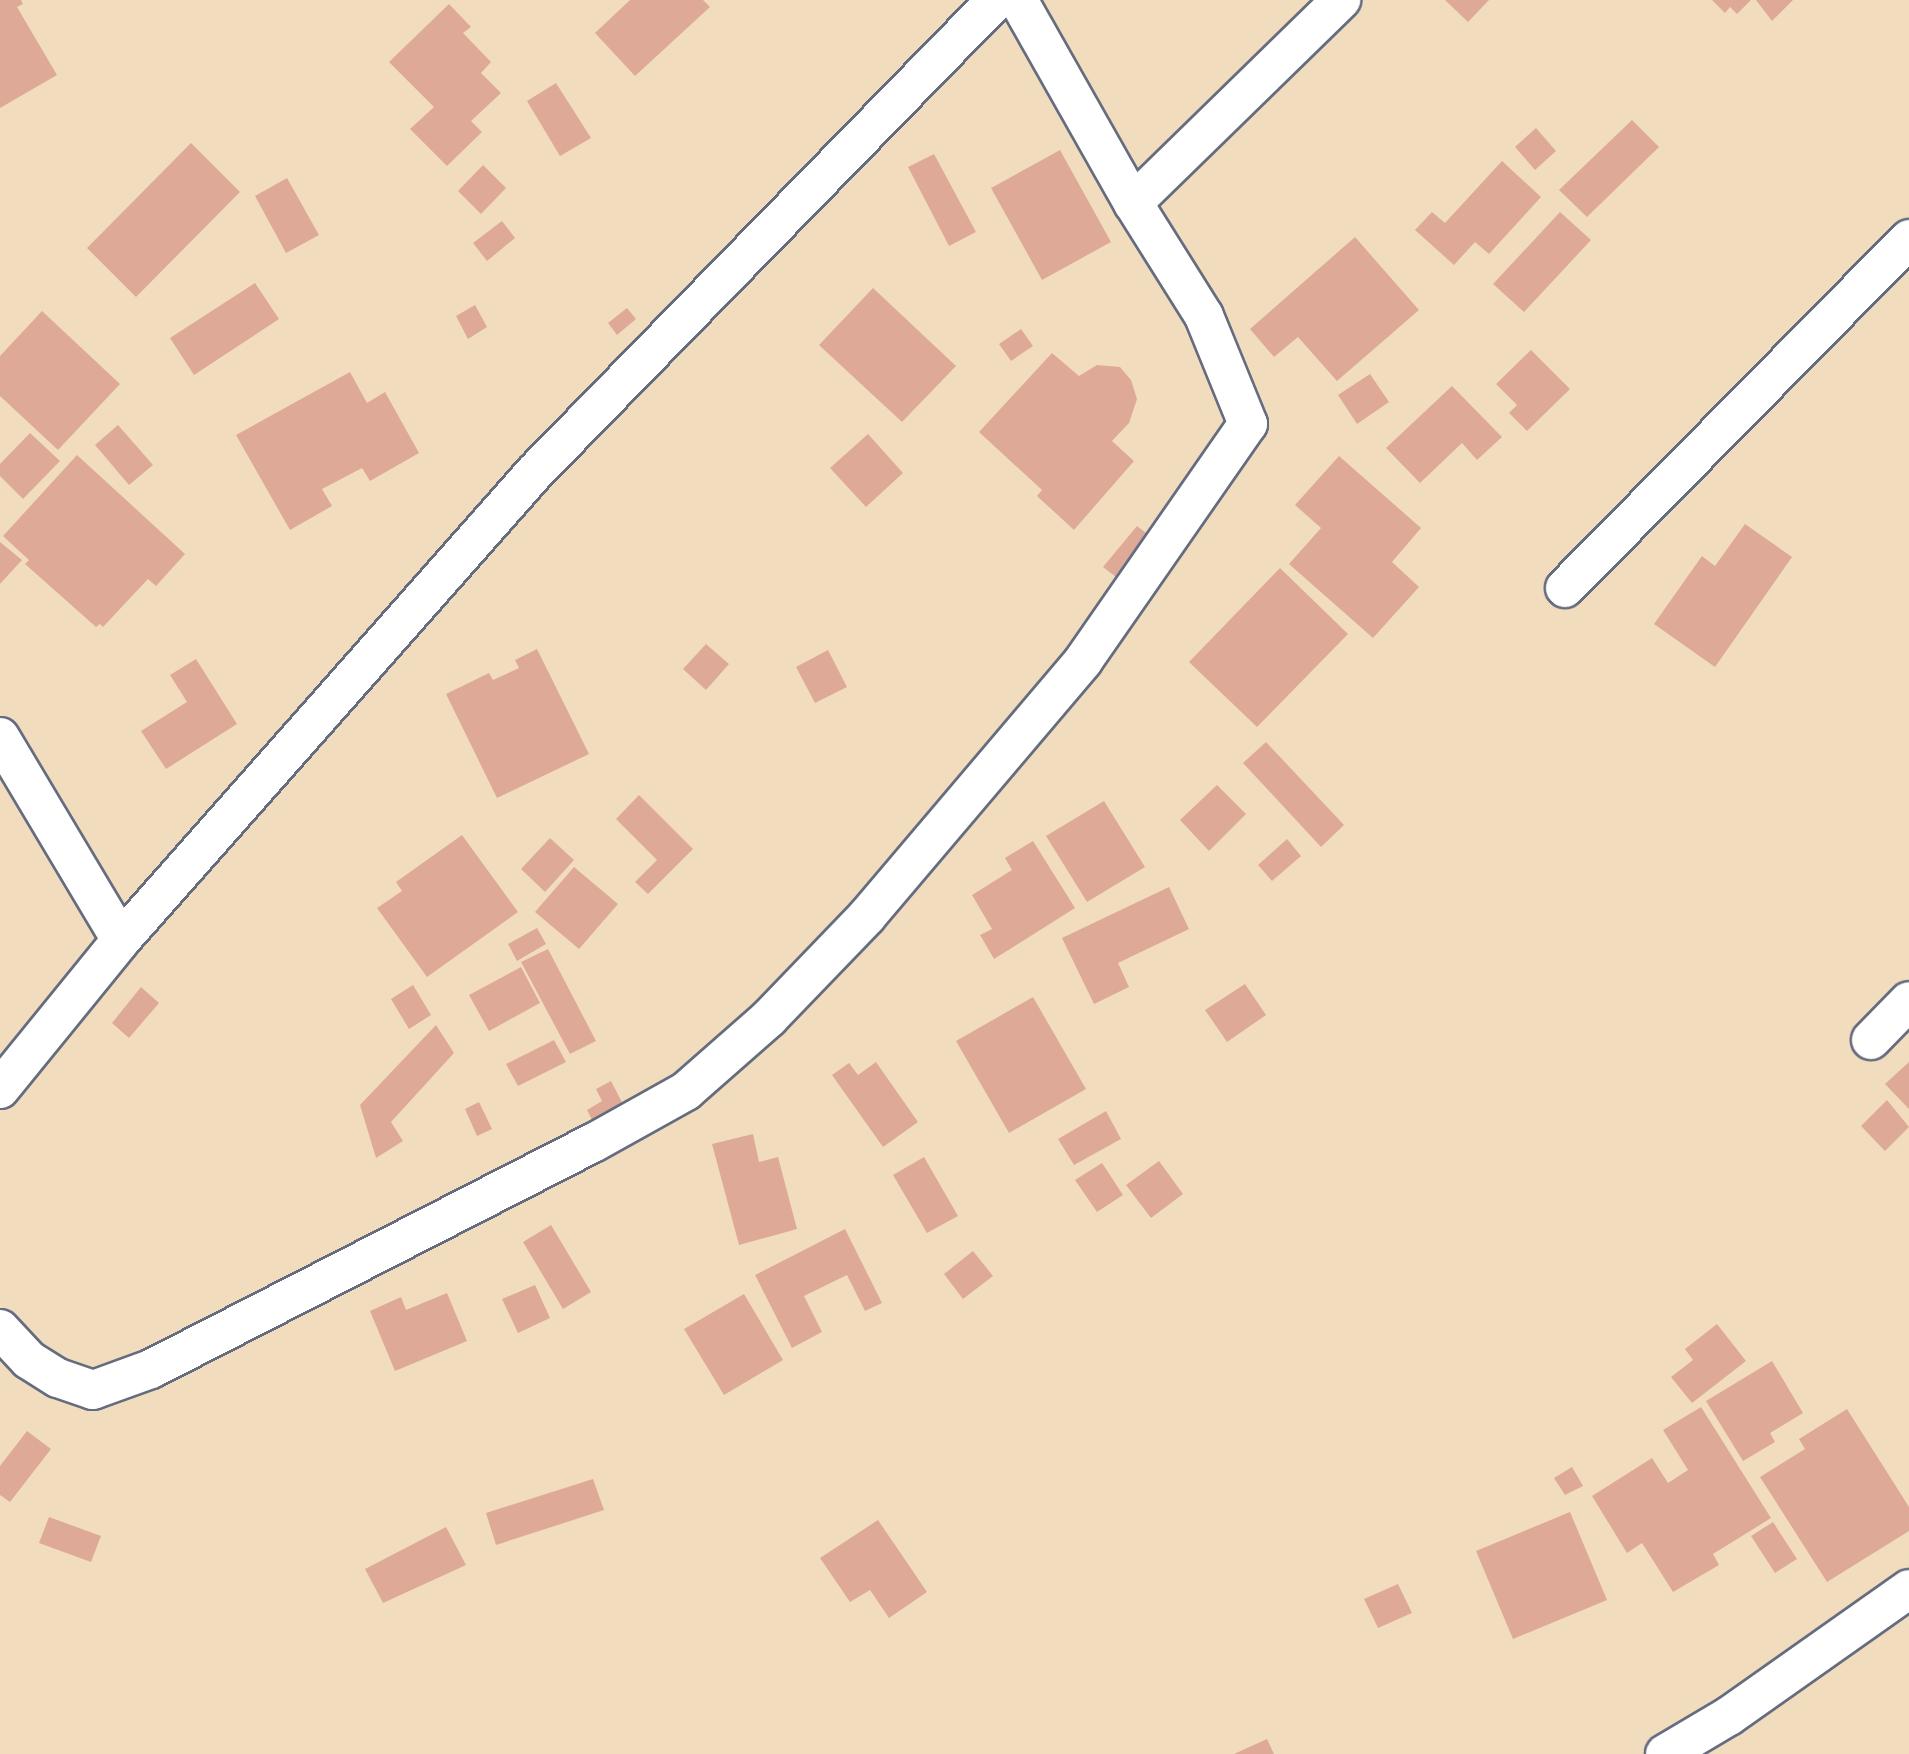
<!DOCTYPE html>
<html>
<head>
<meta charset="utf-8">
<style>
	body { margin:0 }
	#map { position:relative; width:1909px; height:1754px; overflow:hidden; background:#f1ddbd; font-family:"IM FELL English",serif }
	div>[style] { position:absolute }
	.building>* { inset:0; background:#deaa97 }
	.roads { filter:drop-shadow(2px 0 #666c7f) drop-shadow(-2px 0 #666c7f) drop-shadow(0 2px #666c7f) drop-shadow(0 -2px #666c7f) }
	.street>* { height:38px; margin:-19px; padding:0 19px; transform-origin:19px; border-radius:19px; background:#fff }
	span { translate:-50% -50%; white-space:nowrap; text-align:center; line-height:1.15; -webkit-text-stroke:7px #fbf7ec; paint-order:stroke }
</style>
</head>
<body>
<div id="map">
	<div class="building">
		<div style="clip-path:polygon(0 0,21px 0,23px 4px,17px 7px,57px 75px,0 108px)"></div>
		<div style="clip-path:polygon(630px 0,703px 0,710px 7px,635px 76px,595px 33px)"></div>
		<div style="clip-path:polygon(1445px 0,1489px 0,1468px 22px)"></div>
		<div style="clip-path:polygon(1712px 0,1751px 0,1737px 14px,1730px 7px,1725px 13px)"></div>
		<div style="clip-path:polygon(1756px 0,1793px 0,1772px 21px)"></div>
		<div style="clip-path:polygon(449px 4px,471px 27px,463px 33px,491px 62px,481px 73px,501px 93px,471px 121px,482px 132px,447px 166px,410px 129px,434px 107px,389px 62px)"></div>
		<div style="clip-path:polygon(556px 83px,591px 138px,560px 156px,527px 101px)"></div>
		<div style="clip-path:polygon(1632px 120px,1659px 147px,1587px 217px,1559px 190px)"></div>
		<div style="clip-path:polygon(1536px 128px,1556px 151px,1535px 170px,1515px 147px)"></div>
		<div style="clip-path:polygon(191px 143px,240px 192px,136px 297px,87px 248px)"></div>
		<div style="clip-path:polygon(1060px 150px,1111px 242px,1042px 280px,991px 188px)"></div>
		<div style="clip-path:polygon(934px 154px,976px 232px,949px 246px,908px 167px)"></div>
		<div style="clip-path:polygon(1502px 161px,1541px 197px,1489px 254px,1475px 242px,1454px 265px,1415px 230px,1432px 212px,1445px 223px)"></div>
		<div style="clip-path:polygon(483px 165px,506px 188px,481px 214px,458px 191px)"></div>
		<div style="clip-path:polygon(287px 178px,319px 235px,286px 253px,255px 196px)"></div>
		<div style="clip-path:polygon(1560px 212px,1591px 240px,1524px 312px,1493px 284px)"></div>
		<div style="clip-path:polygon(502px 221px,515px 238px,487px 261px,473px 243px)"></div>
		<div style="clip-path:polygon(1355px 237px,1419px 310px,1337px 381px,1298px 337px,1274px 357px,1250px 329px)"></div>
		<div style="clip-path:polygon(255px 283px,279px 319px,194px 375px,170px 338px)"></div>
		<div style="clip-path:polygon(873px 288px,956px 366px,902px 422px,819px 345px)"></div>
		<div style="clip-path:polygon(475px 305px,487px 327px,468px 339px,456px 316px)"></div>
		<div style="clip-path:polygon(627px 308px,636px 319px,617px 335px,608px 323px)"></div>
		<div style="clip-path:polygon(42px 311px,120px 384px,58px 450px,0 396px,0 356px)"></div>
		<div style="clip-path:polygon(1021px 329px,1033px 346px,1011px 361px,999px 344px)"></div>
		<div style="clip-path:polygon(1531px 350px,1570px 389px,1527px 431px,1509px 413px,1517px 405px,1496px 384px)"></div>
		<div style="clip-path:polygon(1052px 353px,1079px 376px,1097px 365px,1120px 367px,1131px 380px,1137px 399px,1129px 423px,1112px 441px,1134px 461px,1074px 530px,1037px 496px,1042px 490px,979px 432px)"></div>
		<div style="clip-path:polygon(350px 372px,367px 403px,385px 392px,419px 453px,370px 481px,362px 468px,322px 489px,332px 506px,290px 530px,236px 435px)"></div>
		<div style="clip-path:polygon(1370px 374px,1389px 402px,1357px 424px,1338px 395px)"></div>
		<div style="clip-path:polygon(1452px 386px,1502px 437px,1477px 460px,1462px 443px,1420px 483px,1386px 448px)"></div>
		<div style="clip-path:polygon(118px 425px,153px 465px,129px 485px,95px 445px)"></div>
		<div style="clip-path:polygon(30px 433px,60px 461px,23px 499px,0 476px,0 464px)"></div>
		<div style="clip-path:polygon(868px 434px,903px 473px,866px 507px,830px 468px)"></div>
		<div style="clip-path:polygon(77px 455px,185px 554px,156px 586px,148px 579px,103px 627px,100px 624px,96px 627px,25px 564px,29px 560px,3px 536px)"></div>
		<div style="clip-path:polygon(1339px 456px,1421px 528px,1392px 562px,1419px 587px,1373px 638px,1289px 564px,1321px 528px,1295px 505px)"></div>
		<div style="clip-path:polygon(1745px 524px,1792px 557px,1715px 667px,1654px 624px,1702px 556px,1715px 566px)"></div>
		<div style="clip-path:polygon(1137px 526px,1150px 536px,1116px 577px,1103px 567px)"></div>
		<div style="clip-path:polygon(0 542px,22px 560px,0 584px)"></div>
		<div style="clip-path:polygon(1280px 568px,1348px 634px,1257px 727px,1189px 662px)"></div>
		<div style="clip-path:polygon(706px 644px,729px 664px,706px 690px,683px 669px)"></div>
		<div style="clip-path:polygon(537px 649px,589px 754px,497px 798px,446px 694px,489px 673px,493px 680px,519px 668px,515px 660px)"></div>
		<div style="clip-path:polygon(828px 650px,847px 687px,815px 703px,796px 667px)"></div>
		<div style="clip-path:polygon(196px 659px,237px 724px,166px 769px,141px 731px,187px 702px,170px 675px)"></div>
		<div style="clip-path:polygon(1266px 742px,1344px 825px,1321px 847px,1243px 763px)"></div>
		<div style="clip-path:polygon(1217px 785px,1246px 814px,1209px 851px,1180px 820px)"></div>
		<div style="clip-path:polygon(639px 795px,693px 849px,648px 894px,635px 882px,657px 860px,616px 819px)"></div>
		<div style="clip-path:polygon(1104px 801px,1145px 867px,1087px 902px,1046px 836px)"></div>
		<div style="clip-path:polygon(462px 835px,518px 912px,427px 977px,377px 908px,402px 891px,396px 882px)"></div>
		<div style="clip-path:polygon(550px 838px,574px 860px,545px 892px,521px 869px)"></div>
		<div style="clip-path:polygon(1287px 839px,1301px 856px,1272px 881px,1258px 865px)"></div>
		<div style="clip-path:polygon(1033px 841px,1075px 908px,994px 959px,980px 935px,992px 929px,972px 895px,1012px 870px,1005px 858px)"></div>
		<div style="clip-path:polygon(574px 867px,618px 904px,579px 949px,535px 912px)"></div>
		<div style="clip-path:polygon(1169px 887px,1189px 929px,1118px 963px,1129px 987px,1094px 1004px,1062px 938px)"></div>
		<div style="clip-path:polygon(537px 928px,546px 944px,517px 961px,508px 944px)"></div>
		<div style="clip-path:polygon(548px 949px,596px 1041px,570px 1054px,521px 962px)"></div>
		<div style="clip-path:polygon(521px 967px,540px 1003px,489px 1031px,469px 995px)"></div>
		<div style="clip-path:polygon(1245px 984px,1266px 1015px,1227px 1042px,1205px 1010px)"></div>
		<div style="clip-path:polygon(413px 985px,431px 1015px,409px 1029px,391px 999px)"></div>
		<div style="clip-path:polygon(141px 987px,159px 1003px,129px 1038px,112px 1023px)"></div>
		<div style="clip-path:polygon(1033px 997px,1086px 1089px,1009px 1133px,956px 1041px)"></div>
		<div style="clip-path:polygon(436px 1025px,454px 1053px,391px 1122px,403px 1141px,376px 1158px,360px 1105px)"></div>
		<div style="clip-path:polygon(554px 1040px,566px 1062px,518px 1086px,506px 1064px)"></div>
		<div style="clip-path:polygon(876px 1062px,918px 1122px,883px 1147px,832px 1075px,849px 1063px,858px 1075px)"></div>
		<div style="clip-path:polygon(1909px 1062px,1909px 1109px,1885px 1084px)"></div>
		<div style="clip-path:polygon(611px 1081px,628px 1114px,597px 1130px,587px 1110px,602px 1101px,596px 1089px)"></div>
		<div style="clip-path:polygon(1887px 1100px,1909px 1127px,1885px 1151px,1861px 1126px)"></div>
		<div style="clip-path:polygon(479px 1102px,492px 1129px,477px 1136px,465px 1109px)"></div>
		<div style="clip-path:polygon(1106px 1111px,1121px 1139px,1074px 1165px,1058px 1139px)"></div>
		<div style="clip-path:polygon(753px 1134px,759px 1162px,778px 1157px,797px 1229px,739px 1245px,712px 1144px)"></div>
		<div style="clip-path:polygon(924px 1157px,958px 1216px,927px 1233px,893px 1175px)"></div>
		<div style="clip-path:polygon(1159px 1161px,1183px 1194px,1151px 1218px,1126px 1185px)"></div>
		<div style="clip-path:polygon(1102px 1163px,1123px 1195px,1097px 1212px,1075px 1180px)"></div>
		<div style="clip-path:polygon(551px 1225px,591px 1292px,563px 1309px,523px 1242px)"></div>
		<div style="clip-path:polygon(845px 1229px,882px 1303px,865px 1311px,847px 1275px,804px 1296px,822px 1332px,792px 1348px,755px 1275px)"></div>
		<div style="clip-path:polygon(973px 1251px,993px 1276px,963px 1299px,944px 1274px)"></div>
		<div style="clip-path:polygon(535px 1285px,550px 1318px,518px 1333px,502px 1299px)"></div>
		<div style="clip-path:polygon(447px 1293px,467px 1341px,395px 1371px,370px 1311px,401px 1297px,406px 1310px)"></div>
		<div style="clip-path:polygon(744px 1294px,783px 1360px,724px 1395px,684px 1329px)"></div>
		<div style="clip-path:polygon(1717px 1324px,1746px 1361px,1692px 1403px,1671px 1377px,1693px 1360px,1685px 1349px)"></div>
		<div style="clip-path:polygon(1772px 1361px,1803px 1413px,1770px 1433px,1775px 1442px,1743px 1461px,1706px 1401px)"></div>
		<div style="clip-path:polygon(1701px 1407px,1771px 1518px,1713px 1554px,1719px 1565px,1673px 1592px,1642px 1543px,1627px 1553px,1592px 1496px,1652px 1458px,1668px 1483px,1688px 1470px,1663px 1430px)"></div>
		<div style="clip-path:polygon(1847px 1409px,1909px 1507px,1909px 1531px,1827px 1582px,1760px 1477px,1805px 1449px,1799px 1439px)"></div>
		<div style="clip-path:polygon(27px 1431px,51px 1449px,10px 1502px,0 1495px,0 1466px)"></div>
		<div style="clip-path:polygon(1572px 1467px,1583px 1486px,1565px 1495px,1554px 1478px)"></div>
		<div style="clip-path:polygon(593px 1479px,604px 1510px,496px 1545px,486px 1513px)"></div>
		<div style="clip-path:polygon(1570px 1512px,1607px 1600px,1513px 1639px,1476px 1551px)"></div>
		<div style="clip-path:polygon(49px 1517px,101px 1536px,91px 1562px,39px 1543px)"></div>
		<div style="clip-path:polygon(878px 1520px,927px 1592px,889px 1618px,870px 1590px,850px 1602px,820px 1558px)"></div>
		<div style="clip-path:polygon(1773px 1522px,1797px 1559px,1775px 1573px,1751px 1536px)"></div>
		<div style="clip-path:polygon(446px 1527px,466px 1565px,383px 1603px,365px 1569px)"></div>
		<div style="clip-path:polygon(1398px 1584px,1412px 1613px,1378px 1628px,1364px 1599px)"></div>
		<div style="clip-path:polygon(1267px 1739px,1274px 1754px,1234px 1754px)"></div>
	</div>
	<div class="roads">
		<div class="street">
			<div style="left:1133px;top:203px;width:291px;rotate:-44.3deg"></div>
			<div style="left:1565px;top:588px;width:490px;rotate:-45.4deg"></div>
			<div style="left:0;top:737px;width:236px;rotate:59.2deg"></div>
			<div style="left:1871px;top:1040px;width:54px;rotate:-45.7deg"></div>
			<div style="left:0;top:1089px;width:192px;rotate:-50.9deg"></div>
			<div style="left:121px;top:940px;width:623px;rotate:-48.51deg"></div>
			<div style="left:534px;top:473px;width:661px;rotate:-45.67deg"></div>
			<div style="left:0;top:1329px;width:42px;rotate:46.9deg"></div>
			<div style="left:29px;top:1360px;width:34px;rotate:32deg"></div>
			<div style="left:58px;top:1378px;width:37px;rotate:19deg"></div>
			<div style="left:93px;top:1390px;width:62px;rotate:-19.9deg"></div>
			<div style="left:151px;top:1369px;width:496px;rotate:-27.1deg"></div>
			<div style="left:593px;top:1143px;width:107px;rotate:-29.2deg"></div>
			<div style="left:686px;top:1091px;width:111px;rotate:-41.3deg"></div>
			<div style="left:769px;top:1018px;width:141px;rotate:-46.1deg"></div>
			<div style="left:867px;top:916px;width:334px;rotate:-49.7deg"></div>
			<div style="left:1083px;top:661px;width:289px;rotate:-55.2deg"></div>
			<div style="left:1248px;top:424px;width:117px;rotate:-112.2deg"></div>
			<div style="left:1204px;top:316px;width:133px;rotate:-122.1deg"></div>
			<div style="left:1133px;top:203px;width:233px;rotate:-119.5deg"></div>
			<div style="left:1665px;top:1754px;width:74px;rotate:-30.7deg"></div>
			<div style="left:1729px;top:1716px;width:220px;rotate:-35.2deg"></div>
		</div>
	</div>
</div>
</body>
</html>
